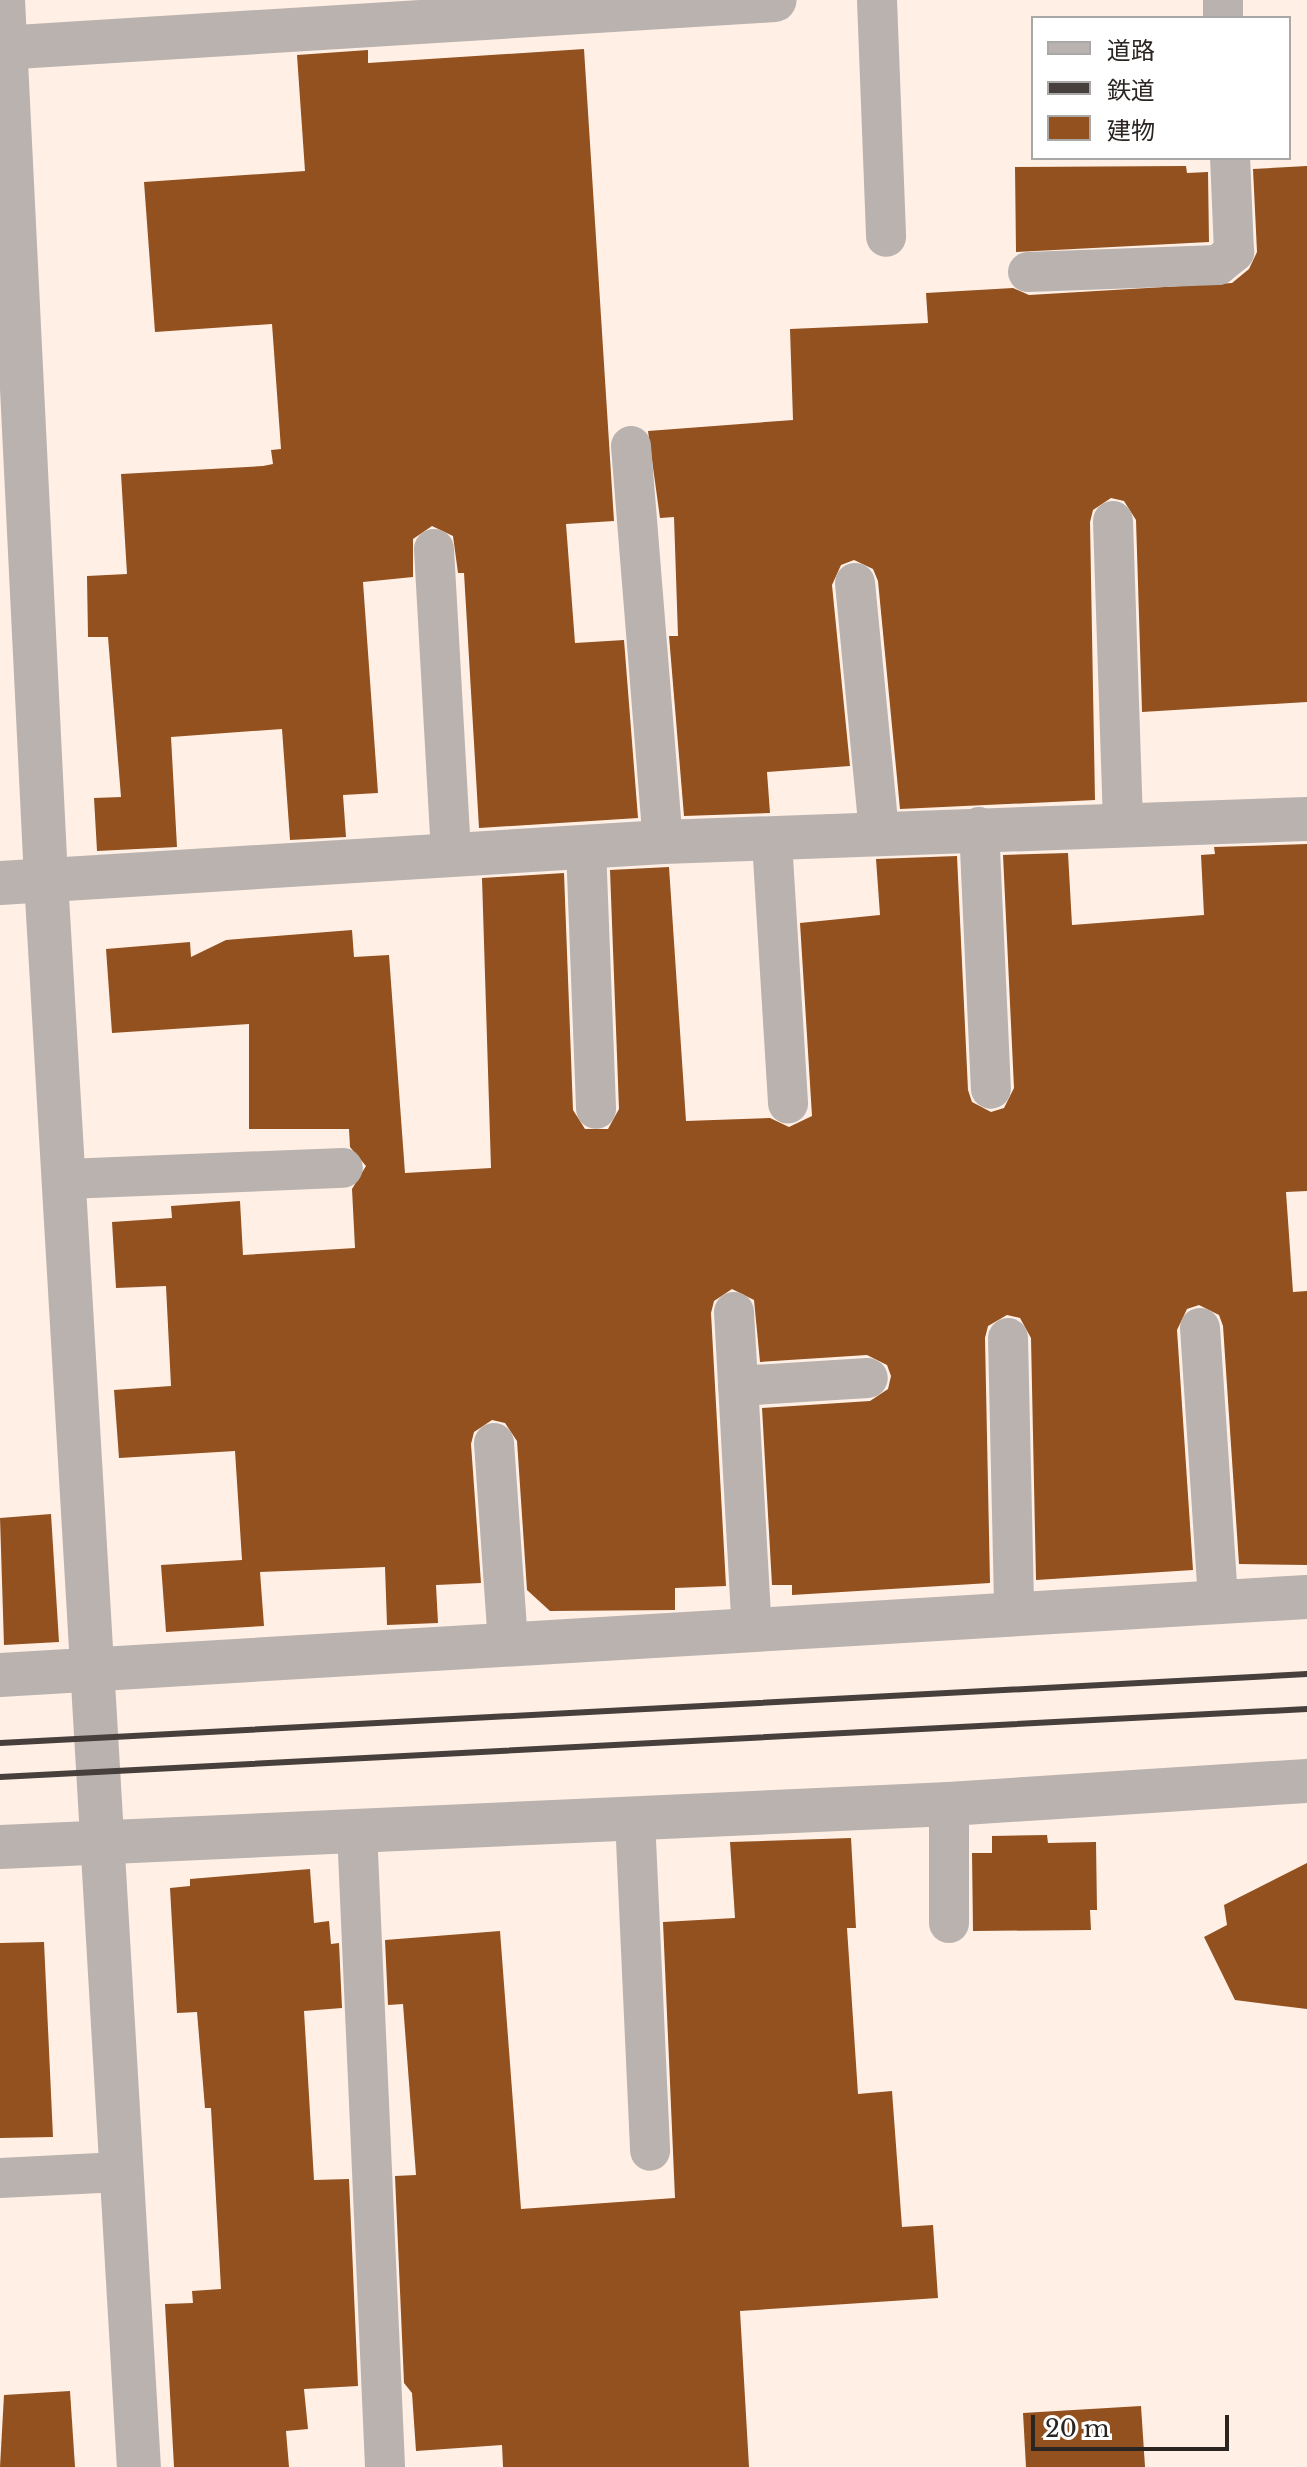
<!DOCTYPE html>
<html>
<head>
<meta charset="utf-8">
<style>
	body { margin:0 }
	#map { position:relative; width:1307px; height:2467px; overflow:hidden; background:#ffefe5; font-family:"Libre Baskerville","Noto Sans JP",serif }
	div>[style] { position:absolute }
	.building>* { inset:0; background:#92511f }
	.lane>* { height:40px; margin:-20px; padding:0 20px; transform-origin:20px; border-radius:20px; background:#b9b2ae }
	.street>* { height:44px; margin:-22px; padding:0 22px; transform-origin:22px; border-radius:22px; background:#b9b2ae }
	.rail>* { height:6px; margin:-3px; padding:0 3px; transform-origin:3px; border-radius:3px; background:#463f3b }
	span { translate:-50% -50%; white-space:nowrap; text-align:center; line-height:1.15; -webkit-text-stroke:8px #fff; paint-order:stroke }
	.legend { position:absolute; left:1031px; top:16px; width:260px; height:144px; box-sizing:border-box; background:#fff; border:2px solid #aaa8a7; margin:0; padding:10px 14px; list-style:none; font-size:24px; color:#2b2522 }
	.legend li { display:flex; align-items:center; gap:16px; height:40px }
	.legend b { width:40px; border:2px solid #aaa8a7 }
	.scale { position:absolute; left:1031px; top:2415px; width:198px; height:36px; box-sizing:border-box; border:4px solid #2b2522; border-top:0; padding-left:10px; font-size:24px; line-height:28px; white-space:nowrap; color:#2b2522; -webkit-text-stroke:6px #fff; paint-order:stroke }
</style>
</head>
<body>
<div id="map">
	<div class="building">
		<div style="clip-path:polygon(584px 49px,614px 521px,566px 524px,575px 643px,624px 640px,638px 818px,479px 828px,464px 573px,458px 573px,453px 536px,432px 526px,413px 539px,413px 577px,363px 582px,378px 793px,343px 795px,346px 837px,290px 840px,282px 729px,171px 737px,177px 847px,97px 851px,94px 798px,121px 797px,108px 637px,88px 637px,87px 576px,127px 574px,121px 474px,263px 466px,273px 464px,271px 450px,281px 449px,272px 324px,155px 332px,144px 182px,305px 171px,297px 55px,368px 50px,368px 63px)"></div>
		<div style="clip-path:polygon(1186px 166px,1187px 173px,1208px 172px,1209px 242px,1016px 252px,1015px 167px)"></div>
		<div style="clip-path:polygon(1307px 166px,1307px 702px,1142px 712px,1136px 520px,1124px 501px,1111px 498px,1093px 510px,1090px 522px,1095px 800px,900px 809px,878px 581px,873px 569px,854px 560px,841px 565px,832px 585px,850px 766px,767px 772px,770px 813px,684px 816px,669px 636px,678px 636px,674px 517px,660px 518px,648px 431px,793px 420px,790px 329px,928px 323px,926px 293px,1013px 288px,1029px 295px,1232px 283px,1249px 269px,1257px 252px,1253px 169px)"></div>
		<div style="clip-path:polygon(1307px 844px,1307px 1191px,1286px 1192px,1293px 1292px,1307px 1291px,1307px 1565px,1239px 1564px,1223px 1326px,1219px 1315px,1199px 1305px,1187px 1309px,1177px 1330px,1193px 1570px,1036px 1580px,1031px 1338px,1020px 1318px,1007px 1315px,988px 1326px,985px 1338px,990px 1583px,792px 1595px,792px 1585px,772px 1585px,762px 1408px,870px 1401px,888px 1389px,891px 1376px,887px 1365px,867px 1355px,760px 1362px,754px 1300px,732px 1289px,714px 1301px,711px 1313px,726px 1586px,675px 1588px,675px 1610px,550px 1611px,527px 1590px,517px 1441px,505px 1423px,492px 1420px,474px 1432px,471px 1444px,481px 1583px,436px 1585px,438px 1623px,387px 1625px,385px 1567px,260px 1572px,264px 1626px,166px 1632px,161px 1565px,242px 1560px,235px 1451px,119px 1458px,114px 1390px,171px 1386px,166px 1286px,116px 1288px,112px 1222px,172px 1218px,171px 1206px,240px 1201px,243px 1255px,355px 1248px,352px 1189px,366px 1166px,350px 1147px,349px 1129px,249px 1129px,249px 1024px,112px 1033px,106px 949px,190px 942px,191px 957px,226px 940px,352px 930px,354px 957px,389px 955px,405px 1173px,491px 1168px,482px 878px,564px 873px,573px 1110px,585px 1129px,608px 1129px,619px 1109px,610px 870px,669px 867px,686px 1121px,770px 1118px,789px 1127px,812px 1116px,800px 923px,880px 915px,876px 859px,957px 856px,968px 1090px,972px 1102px,991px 1112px,1004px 1108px,1014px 1088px,1003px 855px,1068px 853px,1072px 925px,1204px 915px,1201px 855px,1215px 854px,1214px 847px)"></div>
		<div style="clip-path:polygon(51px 1514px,59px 1642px,4px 1645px,0 1518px)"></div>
		<div style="clip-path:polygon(1047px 1835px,1048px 1843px,1096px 1842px,1097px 1910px,1090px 1910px,1091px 1930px,973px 1931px,972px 1853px,992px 1853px,992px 1836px)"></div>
		<div style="clip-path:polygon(851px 1838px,856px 1928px,847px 1928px,858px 2094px,892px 2091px,902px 2227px,933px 2225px,938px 2298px,740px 2311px,749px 2467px,503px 2467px,502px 2445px,416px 2451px,412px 2393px,404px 2383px,395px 2176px,416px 2175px,403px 2004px,388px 2005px,385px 1940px,500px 1931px,521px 2209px,675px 2198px,663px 1922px,735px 1918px,730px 1842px)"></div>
		<div style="clip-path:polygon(1307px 1863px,1307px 2009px,1235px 2000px,1204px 1937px,1227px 1925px,1224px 1905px)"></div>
		<div style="clip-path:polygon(310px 1869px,314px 1923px,329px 1921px,331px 1944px,339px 1943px,342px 2008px,304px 2011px,314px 2180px,349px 2179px,358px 2386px,304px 2389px,308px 2429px,286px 2431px,289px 2467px,174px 2467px,165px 2304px,193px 2303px,192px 2291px,221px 2289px,211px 2108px,205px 2108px,197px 2012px,177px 2013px,170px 1888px,190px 1886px,190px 1879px)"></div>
		<div style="clip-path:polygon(44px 1942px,53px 2137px,0 2138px,0 1943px)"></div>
		<div style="clip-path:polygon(70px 2391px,75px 2467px,0 2467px,4px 2395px)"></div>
		<div style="clip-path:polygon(1141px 2406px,1145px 2467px,1026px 2467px,1023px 2413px)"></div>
	</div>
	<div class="lane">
		<div style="left:877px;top:0;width:237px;rotate:87.8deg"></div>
		<div style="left:1223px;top:0;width:18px;rotate:90deg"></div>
		<div style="left:1028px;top:272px;width:190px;rotate:-2.1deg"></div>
		<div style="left:1218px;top:265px;width:21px;rotate:-39deg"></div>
		<div style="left:1234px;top:252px;width:94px;rotate:-92.4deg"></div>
		<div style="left:631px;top:446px;width:397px;rotate:85.4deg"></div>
		<div style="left:1113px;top:521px;width:305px;rotate:88.1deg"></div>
		<div style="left:434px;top:549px;width:308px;rotate:86.8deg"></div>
		<div style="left:855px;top:583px;width:251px;rotate:84.5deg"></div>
		<div style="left:979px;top:827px;width:262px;rotate:87.4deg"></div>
		<div style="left:772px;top:841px;width:263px;rotate:86.5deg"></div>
		<div style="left:586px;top:847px;width:262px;rotate:87.8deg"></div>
		<div style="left:66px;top:1179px;width:277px;rotate:-2.3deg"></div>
		<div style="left:734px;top:1312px;width:319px;rotate:86.8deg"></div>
		<div style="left:1200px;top:1328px;width:272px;rotate:86.2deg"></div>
		<div style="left:1008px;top:1338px;width:274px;rotate:88.7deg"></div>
		<div style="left:738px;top:1386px;width:130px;rotate:-3.5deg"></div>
		<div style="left:494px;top:1443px;width:200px;rotate:86deg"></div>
		<div style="left:635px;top:1818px;width:333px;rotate:87.4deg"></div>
		<div style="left:357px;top:1830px;width:638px;rotate:87.48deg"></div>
		<div style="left:949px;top:1923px;width:119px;rotate:-90deg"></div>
		<div style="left:0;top:2178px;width:119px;rotate:-2.9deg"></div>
	</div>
	<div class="street">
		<div style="left:3px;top:0;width:881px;rotate:87.2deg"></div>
		<div style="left:46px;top:880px;width:1590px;rotate:86.65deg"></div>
		<div style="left:0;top:48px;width:776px;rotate:-3.54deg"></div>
		<div style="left:0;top:883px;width:664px;rotate:-3.54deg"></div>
		<div style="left:663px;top:842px;width:644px;rotate:-2.05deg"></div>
		<div style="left:0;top:1675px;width:1309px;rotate:-3.42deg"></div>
		<div style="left:0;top:1847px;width:950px;rotate:-2.59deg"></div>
		<div style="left:949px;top:1804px;width:359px;rotate:-3.7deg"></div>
	</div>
	<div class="rail">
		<div style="left:0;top:1743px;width:1309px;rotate:-3.02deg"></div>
		<div style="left:0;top:1777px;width:1309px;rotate:-2.98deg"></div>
	</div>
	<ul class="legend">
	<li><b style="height:10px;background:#b9b2ae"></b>道路</li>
	<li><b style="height:10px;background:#463f3b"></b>鉄道</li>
	<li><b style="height:22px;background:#92511f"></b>建物</li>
	</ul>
	<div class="scale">20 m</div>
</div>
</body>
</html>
